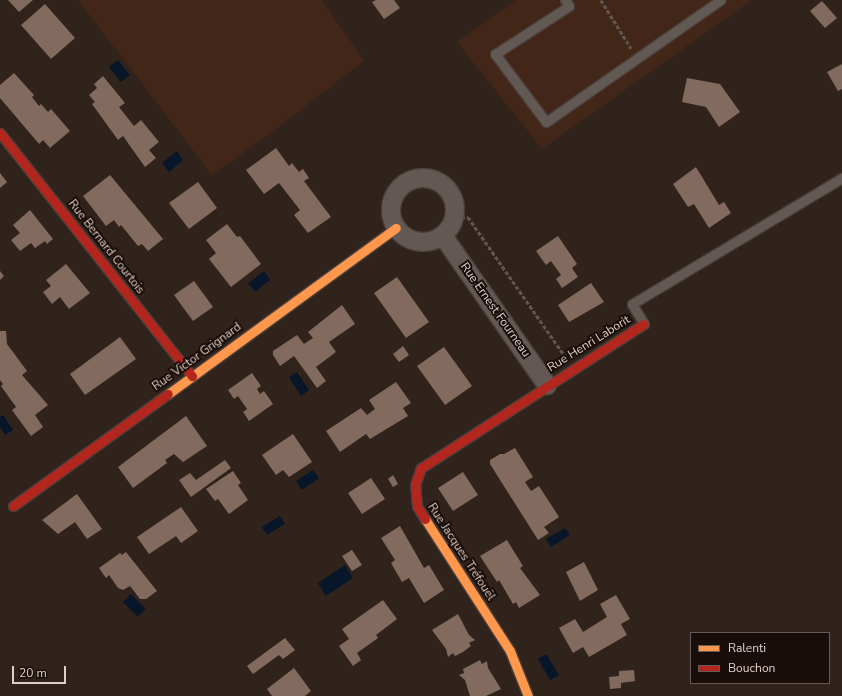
<!DOCTYPE html>
<html>
<head>
<meta charset="utf-8">
<style>
	body { margin:0 }
	#map { position:relative; width:842px; height:696px; overflow:hidden; background:#30231c; font-family:"Nunito Sans",sans-serif }
	div>[style] { position:absolute }
	.built>* { inset:0; background:#422618 }
	.water>* { inset:0; background:#071629 }
	.building>* { inset:0; background:#826a5f }
	.path>* { height:2.5px; margin-top:-1.25px; transform-origin:0; background:repeating-linear-gradient(90deg,#605752 0 4px,transparent 0 6px) }
	.roads { filter:drop-shadow(1px 0 #4b3f3b) drop-shadow(-1px 0 #4b3f3b) drop-shadow(0 1px #4b3f3b) drop-shadow(0 -1px #4b3f3b) }
	.lane>* { height:9px; margin:-4.5px; padding:0 4.5px; transform-origin:4.5px; border-radius:4.5px; background:#635954 }
	.street>* { height:18px; margin:-9px; padding:0 9px; transform-origin:9px; border-radius:9px; background:#635954 }
	.street>.ring { margin:-9px; padding:0; box-sizing:content-box; background:none; border:18px solid #635954; border-radius:50% }
	.slow>* { height:9px; margin:-4.5px; padding:0 4.5px; transform-origin:4.5px; border-radius:4.5px; background:#ff974d }
	.jam>* { height:9px; margin:-4.5px; padding:0 4.5px; transform-origin:4.5px; border-radius:4.5px; background:#b3261e }
	span { translate:-50% -50%; white-space:nowrap; text-align:center; line-height:1.15; -webkit-text-stroke:4px #180d08; paint-order:stroke }
	.street-label { font-size:12px; color:#e0cfc8 }
	.legend { position:absolute; left:690px; top:632px; width:140px; height:52px; box-sizing:border-box; background:#180d08; border:1px solid #685b55; margin:0; padding:5px 7px; list-style:none; font-size:12px; color:#e0cfc8 }
	.legend li { display:flex; align-items:center; gap:8px; height:20px }
	.legend b { width:20px; border:1px solid #685b55 }
	.scale { position:absolute; left:12px; top:666px; width:54px; height:18px; box-sizing:border-box; border:2px solid #e0cfc8; border-top:0; padding-left:5px; font-size:12px; line-height:14px; white-space:nowrap; color:#e0cfc8; -webkit-text-stroke:3px #180d08; paint-order:stroke }
</style>
</head>
<body>
<div id="map">
	<div class="built">
		<div style="clip-path:polygon(78px 0,322px 0,364px 61px,271px 133px,212px 175px)"></div>
		<div style="clip-path:polygon(516px 0,752px 0,542px 149px,457px 42px)"></div>
	</div>
	<div class="water">
		<div style="clip-path:polygon(118px 60px,130px 75px,121px 82px,109px 67px)"></div>
		<div style="clip-path:polygon(177px 151px,183px 160px,169px 172px,162px 163px)"></div>
		<div style="clip-path:polygon(264px 271px,270px 280px,255px 292px,248px 283px)"></div>
		<div style="clip-path:polygon(297px 372px,309px 390px,301px 396px,289px 377px)"></div>
		<div style="clip-path:polygon(3px 415px,13px 430px,5px 435px,0 427px,0 417px)"></div>
		<div style="clip-path:polygon(313px 470px,319px 478px,302px 490px,296px 481px)"></div>
		<div style="clip-path:polygon(280px 516px,285px 524px,267px 535px,262px 527px)"></div>
		<div style="clip-path:polygon(565px 528px,570px 535px,551px 547px,546px 539px)"></div>
		<div style="clip-path:polygon(345px 565px,353px 578px,326px 596px,318px 583px)"></div>
		<div style="clip-path:polygon(131px 594px,146px 609px,138px 617px,123px 602px)"></div>
		<div style="clip-path:polygon(546px 654px,559px 675px,550px 680px,538px 659px)"></div>
	</div>
	<div class="building">
		<div style="clip-path:polygon(8px 0,33px 0,19px 12px)"></div>
		<div style="clip-path:polygon(376px 0,394px 0,400px 8px,384px 19px,372px 2px)"></div>
		<div style="clip-path:polygon(822px 1px,837px 18px,825px 28px,810px 11px)"></div>
		<div style="clip-path:polygon(45px 4px,75px 38px,51px 59px,21px 25px)"></div>
		<div style="clip-path:polygon(842px 64px,842px 89px,838px 91px,827px 72px)"></div>
		<div style="clip-path:polygon(14px 73px,34px 95px,32px 97px,39px 106px,41px 104px,48px 112px,51px 109px,70px 131px,50px 148px,43px 140px,39px 144px,0 98px,0 85px)"></div>
		<div style="clip-path:polygon(103px 76px,125px 103px,119px 107px,134px 126px,141px 120px,159px 142px,149px 150px,156px 158px,145px 167px,123px 136px,118px 140px,92px 104px,95px 102px,89px 95px,97px 88px,94px 84px)"></div>
		<div style="clip-path:polygon(687px 78px,720px 84px,740px 112px,719px 127px,706px 107px,682px 102px)"></div>
		<div style="clip-path:polygon(276px 148px,289px 166px,292px 163px,299px 172px,303px 169px,309px 178px,304px 181px,331px 217px,308px 233px,294px 215px,300px 210px,279px 183px,264px 194px,246px 170px)"></div>
		<div style="clip-path:polygon(696px 167px,719px 205px,724px 202px,731px 213px,709px 228px,694px 204px,688px 207px,673px 184px)"></div>
		<div style="clip-path:polygon(0 173px,7px 182px,0 188px)"></div>
		<div style="clip-path:polygon(110px 175px,163px 239px,148px 251px,142px 244px,138px 246px,121px 225px,119px 227px,114px 220px,106px 226px,83px 196px)"></div>
		<div style="clip-path:polygon(198px 182px,217px 208px,189px 229px,169px 203px)"></div>
		<div style="clip-path:polygon(30px 210px,53px 239px,47px 244px,45px 241px,35px 248px,31px 243px,20px 251px,11px 240px,20px 233px,13px 225px)"></div>
		<div style="clip-path:polygon(227px 224px,237px 237px,240px 236px,261px 264px,231px 287px,209px 259px,216px 253px,206px 240px)"></div>
		<div style="clip-path:polygon(558px 236px,577px 264px,572px 268px,578px 277px,562px 288px,556px 279px,561px 275px,551px 261px,546px 265px,536px 251px)"></div>
		<div style="clip-path:polygon(66px 264px,90px 293px,69px 309px,60px 297px,52px 304px,43px 292px,51px 286px,46px 280px)"></div>
		<div style="clip-path:polygon(0 271px,4px 276px,0 280px)"></div>
		<div style="clip-path:polygon(397px 277px,429px 322px,406px 338px,374px 293px)"></div>
		<div style="clip-path:polygon(194px 281px,213px 307px,193px 321px,174px 295px)"></div>
		<div style="clip-path:polygon(591px 283px,604px 302px,569px 322px,558px 305px)"></div>
		<div style="clip-path:polygon(342px 305px,355px 324px,329px 342px,336px 352px,316px 367px,326px 381px,317px 388px,294px 356px,280px 366px,273px 355px,273px 351px,297px 335px,304px 344px,313px 338px,308px 332px)"></div>
		<div style="clip-path:polygon(0 331px,6px 331px,7px 344px,27px 371px,22px 375px,48px 405px,35px 415px,43px 427px,31px 436px,12px 410px,16px 407px,1px 386px,3px 384px,0 380px)"></div>
		<div style="clip-path:polygon(120px 337px,136px 359px,85px 395px,70px 374px)"></div>
		<div style="clip-path:polygon(403px 346px,409px 355px,399px 362px,393px 354px)"></div>
		<div style="clip-path:polygon(444px 347px,472px 386px,445px 405px,417px 366px)"></div>
		<div style="clip-path:polygon(252px 373px,261px 386px,257px 389px,260px 394px,264px 391px,273px 404px,249px 421px,243px 412px,247px 409px,238px 396px,234px 399px,228px 390px)"></div>
		<div style="clip-path:polygon(396px 382px,411px 403px,403px 408px,408px 416px,370px 439px,366px 434px,340px 452px,326px 431px,361px 408px,367px 415px,375px 409px,369px 400px)"></div>
		<div style="clip-path:polygon(186px 416px,207px 446px,183px 462px,174px 454px,165px 460px,167px 463px,133px 488px,118px 467px)"></div>
		<div style="clip-path:polygon(293px 434px,312px 462px,289px 477px,283px 470px,276px 475px,262px 455px)"></div>
		<div style="clip-path:polygon(515px 448px,533px 477px,525px 482px,531px 491px,539px 486px,559px 517px,544px 527px,549px 533px,538px 540px,490px 464px,490px 460px,500px 454px,504px 454px)"></div>
		<div style="clip-path:polygon(225px 460px,231px 468px,191px 497px,179px 480px,190px 473px,196px 480px)"></div>
		<div style="clip-path:polygon(233px 471px,241px 483px,238px 485px,248px 500px,229px 514px,218px 499px,215px 501px,206px 489px)"></div>
		<div style="clip-path:polygon(463px 472px,478px 495px,453px 511px,438px 488px)"></div>
		<div style="clip-path:polygon(393px 475px,398px 484px,393px 487px,388px 479px)"></div>
		<div style="clip-path:polygon(371px 478px,385px 499px,362px 514px,348px 493px)"></div>
		<div style="clip-path:polygon(77px 494px,102px 529px,87px 539px,75px 522px,58px 534px,42px 520px)"></div>
		<div style="clip-path:polygon(181px 507px,198px 531px,181px 543px,176px 536px,149px 554px,137px 537px)"></div>
		<div style="clip-path:polygon(400px 526px,424px 568px,429px 565px,444px 590px,424px 603px,409px 578px,402px 582px,391px 563px,395px 560px,381px 538px)"></div>
		<div style="clip-path:polygon(507px 540px,523px 566px,520px 568px,540px 595px,519px 608px,516px 602px,513px 604px,499px 580px,497px 582px,480px 556px)"></div>
		<div style="clip-path:polygon(352px 550px,362px 565px,352px 571px,342px 556px)"></div>
		<div style="clip-path:polygon(126px 552px,157px 591px,146px 599px,140px 599px,130px 586px,123px 590px,118px 588px,109px 575px,106px 578px,99px 568px,120px 553px,122px 555px)"></div>
		<div style="clip-path:polygon(584px 562px,598px 590px,580px 601px,566px 572px)"></div>
		<div style="clip-path:polygon(616px 595px,630px 619px,621px 624px,627px 635px,589px 657px,583px 647px,573px 653px,559px 628px,575px 619px,583px 632px,607px 617px,600px 604px)"></div>
		<div style="clip-path:polygon(383px 600px,397px 619px,376px 635px,378px 638px,357px 653px,361px 660px,353px 666px,339px 646px,349px 639px,342px 629px)"></div>
		<div style="clip-path:polygon(458px 614px,469px 635px,475px 640px,469px 643px,471px 646px,463px 652px,455px 656px,453px 653px,448px 657px,446px 649px,432px 630px)"></div>
		<div style="clip-path:polygon(285px 638px,295px 650px,283px 659px,279px 655px,253px 674px,247px 666px)"></div>
		<div style="clip-path:polygon(480px 660px,482px 664px,487px 661px,488px 668px,501px 689px,486px 696px,470px 696px,465px 680px,459px 675px,464px 673px,463px 669px)"></div>
		<div style="clip-path:polygon(294px 668px,311px 691px,305px 696px,272px 696px,267px 689px)"></div>
		<div style="clip-path:polygon(634px 670px,635px 681px,621px 683px,621px 688px,610px 689px,609px 677px,619px 676px,619px 671px)"></div>
	</div>
	<div class="path">
		<div style="left:601px;top:0;width:57px;rotate:58deg"></div>
		<div style="left:455px;top:218px;width:13px;rotate:-4deg"></div>
		<div style="left:468px;top:217px;width:166px;rotate:55.1deg"></div>
	</div>
	<div class="roads">
		<div class="lane">
			<div style="left:565px;top:0;width:7px;rotate:56deg"></div>
			<div style="left:569px;top:6px;width:88px;rotate:147deg"></div>
			<div style="left:495px;top:54px;width:85px;rotate:53.1deg"></div>
			<div style="left:546px;top:122px;width:213px;rotate:-35deg"></div>
			<div style="left:644px;top:324px;width:23px;rotate:-121deg"></div>
			<div style="left:632px;top:304px;width:245px;rotate:-31deg"></div>
		</div>
		<div class="street">
			<div class="ring" style="left:391px;top:178px;width:46px;height:46px"></div>
			<div style="left:443px;top:236px;width:182px;rotate:55.1deg"></div>
		</div>
		<div class="slow">
			<div style="left:168px;top:394px;width:282px;rotate:-36.1deg"></div>
			<div style="left:425px;top:519px;width:157px;rotate:57.2deg"></div>
			<div style="left:510px;top:651px;width:48px;rotate:68.2deg"></div>
		</div>
		<div class="jam">
			<div style="left:0;top:133px;width:310px;rotate:51.7deg"></div>
			<div style="left:13px;top:506px;width:191px;rotate:-35.9deg"></div>
			<div style="left:425px;top:519px;width:15px;rotate:-122deg"></div>
			<div style="left:417px;top:506px;width:21px;rotate:-95deg"></div>
			<div style="left:415px;top:485px;width:18px;rotate:-71deg"></div>
			<div style="left:421px;top:468px;width:265px;rotate:-32.9deg"></div>
		</div>
	</div>
	<div class="street-label">
		<span style="left:106px;top:247px;rotate:52deg">Rue Bernard Courtois</span>
		<span style="left:495px;top:310px;rotate:55deg">Rue Ernest Fourneau</span>
		<span style="left:589px;top:344px;rotate:-32deg">Rue Henri Laborit</span>
		<span style="left:197px;top:357px;rotate:-36deg">Rue Victor Grignard</span>
		<span style="left:461px;top:552px;rotate:57deg">Rue Jacques Tréfouël</span>
	</div>
	<ul class="legend">
	<li><b style="height:5px;background:#ff974d"></b>Ralenti</li>
	<li><b style="height:5px;background:#b3261e"></b>Bouchon</li>
	</ul>
	<div class="scale">20 m</div>
</div>
</body>
</html>
